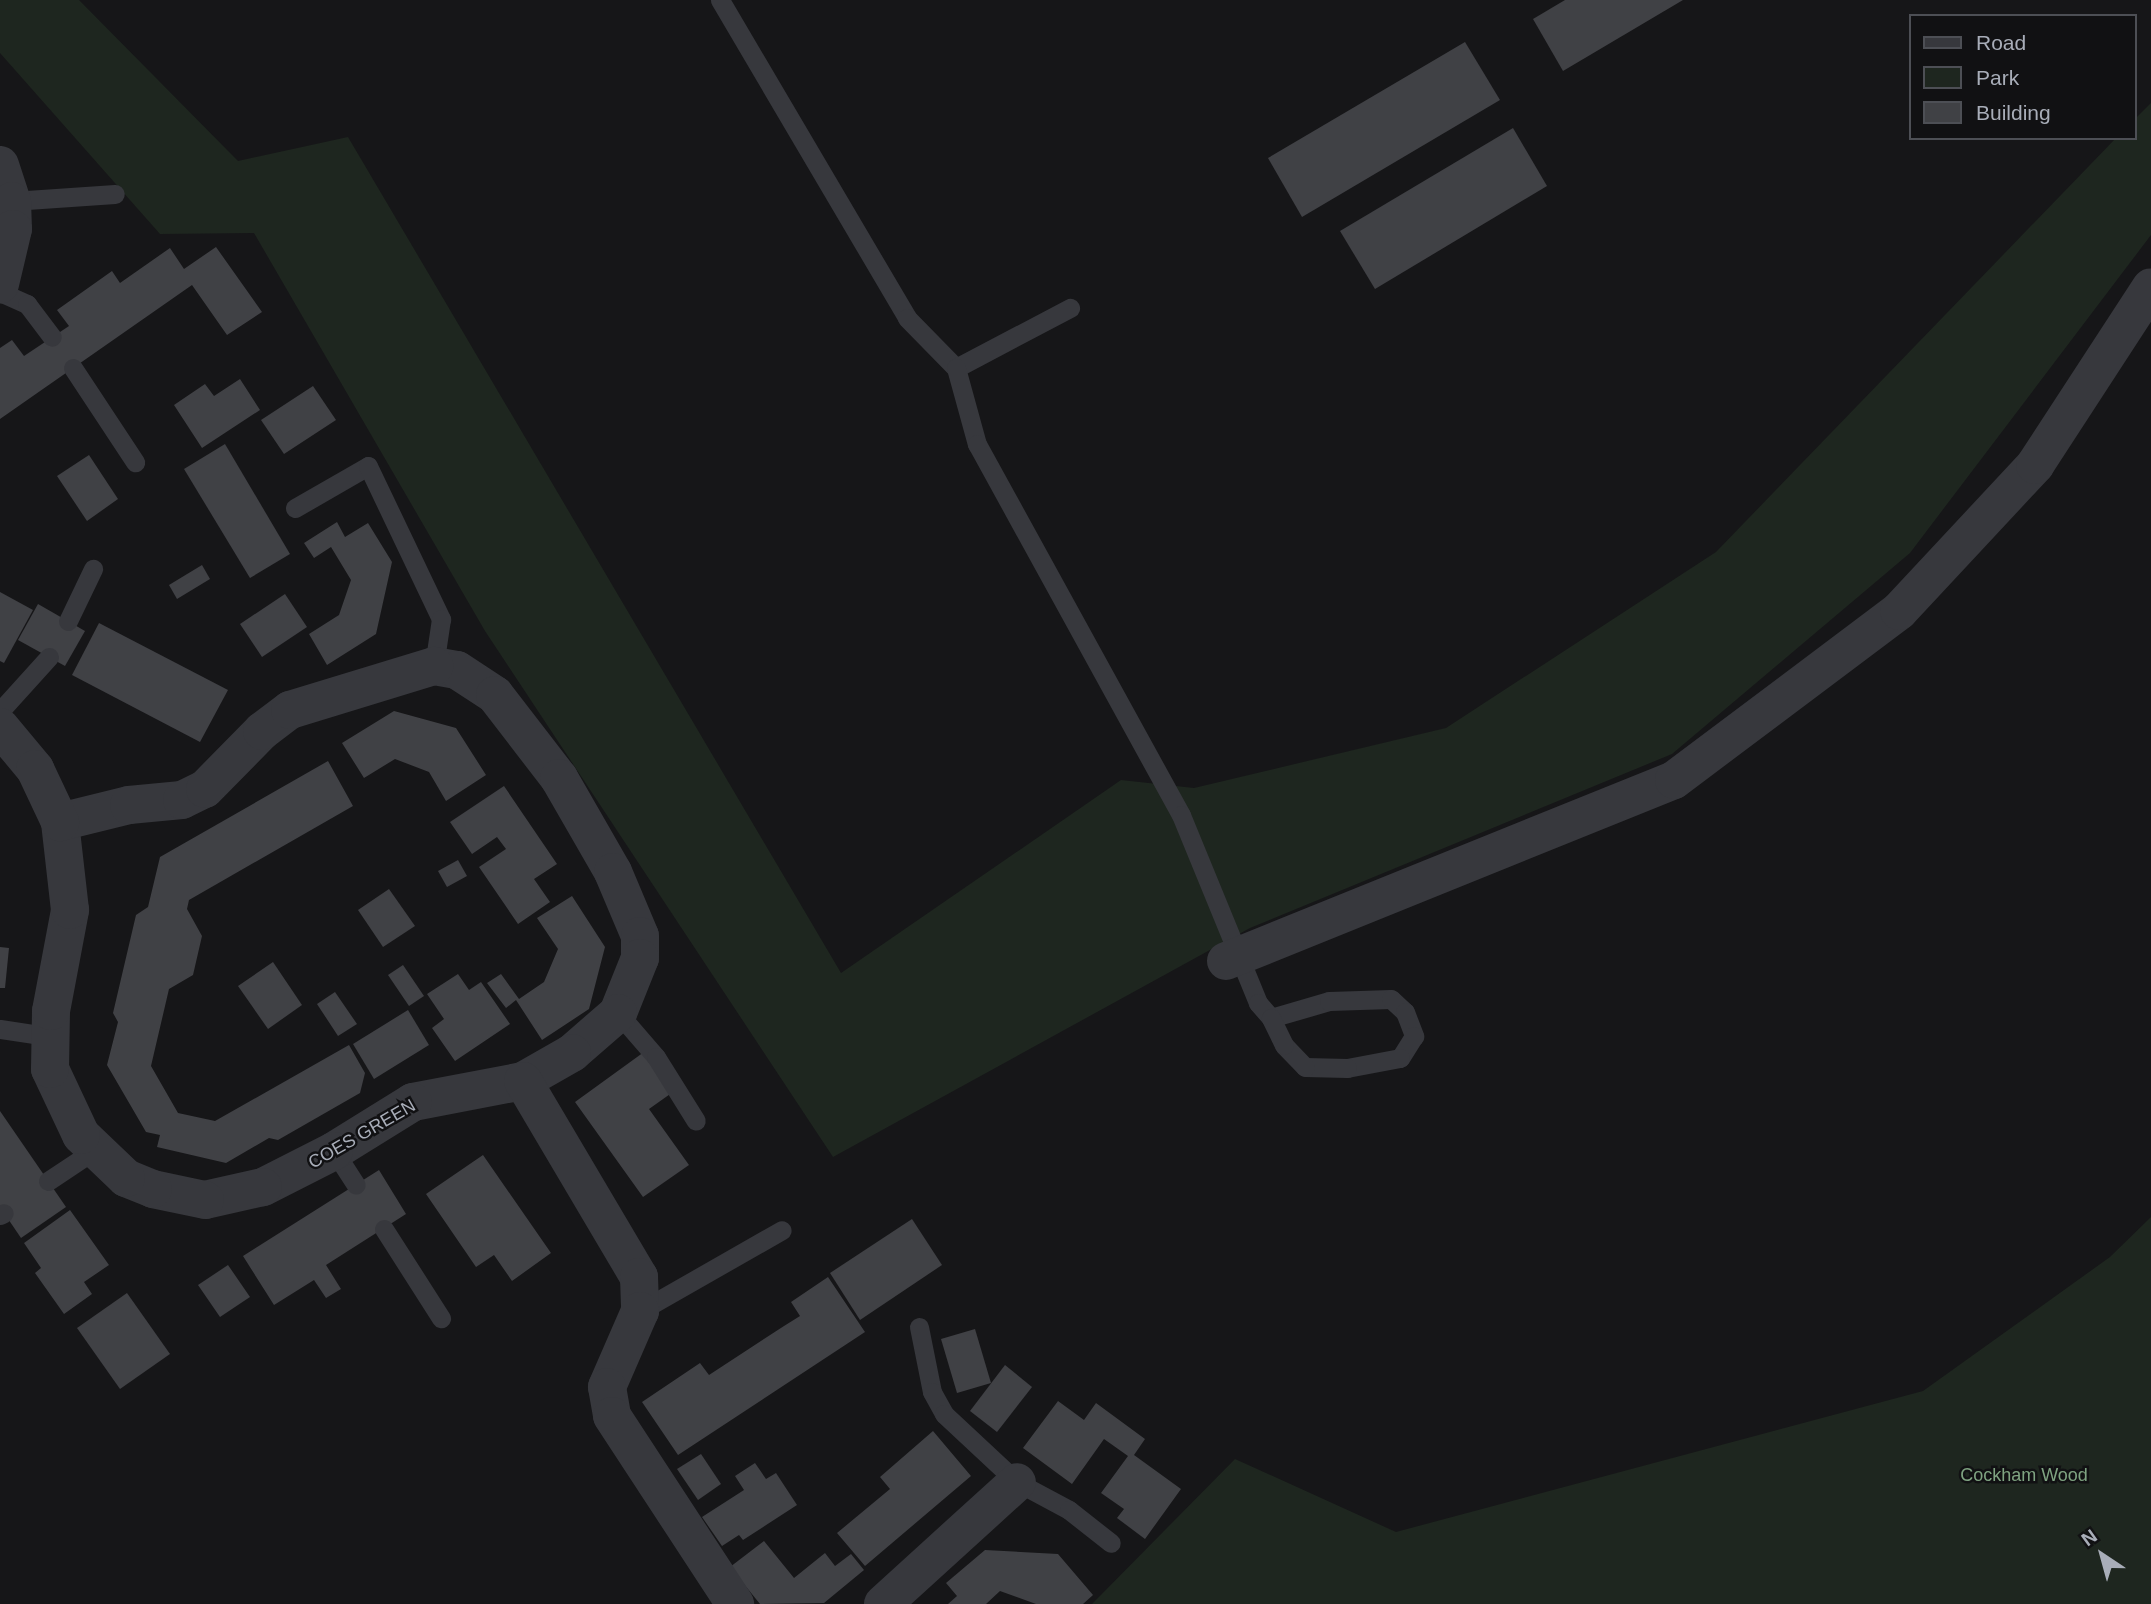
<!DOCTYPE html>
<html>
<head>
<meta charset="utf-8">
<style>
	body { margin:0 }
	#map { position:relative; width:2151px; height:1604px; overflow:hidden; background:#161618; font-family:Arial,sans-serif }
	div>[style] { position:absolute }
	.green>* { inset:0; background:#1e261f }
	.building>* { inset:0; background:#404145 }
	.lane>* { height:19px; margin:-9.5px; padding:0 9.5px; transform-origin:9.5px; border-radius:9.5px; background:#37383d }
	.street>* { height:38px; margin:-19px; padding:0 19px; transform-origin:19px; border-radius:19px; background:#37383d }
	span { translate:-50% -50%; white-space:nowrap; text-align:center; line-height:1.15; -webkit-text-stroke:5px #111113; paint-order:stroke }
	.street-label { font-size:18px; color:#a8adb8 }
	.park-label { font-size:18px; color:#7fa381 }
	.legend { position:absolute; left:1909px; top:14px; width:228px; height:126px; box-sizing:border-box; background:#111113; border:2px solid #4d4f55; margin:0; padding:9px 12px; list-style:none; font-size:21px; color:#a8adb8 }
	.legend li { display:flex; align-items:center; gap:14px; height:35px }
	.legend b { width:35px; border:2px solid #4d4f55 }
	.north { position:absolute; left:2067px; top:1520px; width:70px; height:70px; -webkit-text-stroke:5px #111113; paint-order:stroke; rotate:324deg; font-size:19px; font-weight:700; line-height:28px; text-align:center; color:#a8adb8 }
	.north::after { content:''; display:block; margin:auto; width:24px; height:32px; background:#a8adb8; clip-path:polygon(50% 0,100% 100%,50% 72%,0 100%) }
</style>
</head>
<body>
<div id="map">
	<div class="green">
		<div style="clip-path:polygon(0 0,79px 0,238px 161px,348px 137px,841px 973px,1121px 780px,1194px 788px,1446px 728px,1716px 552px,2116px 138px,2135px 138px,2135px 119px,2151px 103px,2151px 235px,1910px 553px,1672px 754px,1250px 928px,833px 1157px,485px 631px,254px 233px,160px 234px,0 53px)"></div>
		<div style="clip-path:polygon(2151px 1217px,2151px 1604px,1092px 1604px,1235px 1459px,1396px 1532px,1923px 1391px,2110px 1257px)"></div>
	</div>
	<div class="building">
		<div style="clip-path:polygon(1565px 0,1683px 0,1563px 71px,1533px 19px)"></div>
		<div style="clip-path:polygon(1465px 42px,1500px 100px,1302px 217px,1268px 158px)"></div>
		<div style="clip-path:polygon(1513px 128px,1547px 186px,1375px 289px,1340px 231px)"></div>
		<div style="clip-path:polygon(216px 247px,262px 312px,227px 335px,192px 285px,0 419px,0 348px,12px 340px,24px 356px,69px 326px,57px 310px,112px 271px,120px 283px,170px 248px,184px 269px)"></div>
		<div style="clip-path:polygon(240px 379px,260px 410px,202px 448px,174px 405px,205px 384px,214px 396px)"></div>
		<div style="clip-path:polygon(313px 386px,336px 420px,284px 454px,261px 420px)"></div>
		<div style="clip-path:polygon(225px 444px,290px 554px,250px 578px,184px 469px)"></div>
		<div style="clip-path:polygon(89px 455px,118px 499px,87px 521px,57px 476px)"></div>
		<div style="clip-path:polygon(337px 522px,345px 537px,368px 523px,392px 562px,376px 634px,327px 665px,309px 634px,339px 615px,351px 580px,331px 547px,314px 558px,304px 543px)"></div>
		<div style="clip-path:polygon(202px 565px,210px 579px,177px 599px,169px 585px)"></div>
		<div style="clip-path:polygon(0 592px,33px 610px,4px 663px,0 661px)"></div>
		<div style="clip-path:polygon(285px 594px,307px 627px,262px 657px,240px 624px)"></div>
		<div style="clip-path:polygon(38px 604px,85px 631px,65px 666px,18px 640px)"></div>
		<div style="clip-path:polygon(99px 623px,228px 690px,200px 742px,72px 675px)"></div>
		<div style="clip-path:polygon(394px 711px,456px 728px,486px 775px,446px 801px,429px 772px,395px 759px,364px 778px,342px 743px)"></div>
		<div style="clip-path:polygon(328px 761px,353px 806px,189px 900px,187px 909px,202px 936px,193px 975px,169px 989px,151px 1066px,178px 1113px,215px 1121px,349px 1045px,365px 1073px,360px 1093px,278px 1140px,269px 1138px,226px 1163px,157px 1147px,160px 1135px,146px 1132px,107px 1065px,118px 1022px,113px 1013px,136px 915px,148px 907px,160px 857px)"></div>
		<div style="clip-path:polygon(504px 786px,557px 864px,534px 879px,550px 902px,518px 924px,479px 867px,506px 849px,497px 837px,472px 854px,450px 822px)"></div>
		<div style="clip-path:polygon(458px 860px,467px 876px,447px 887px,438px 871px)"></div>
		<div style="clip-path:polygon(389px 889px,415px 926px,383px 947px,358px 910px)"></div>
		<div style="clip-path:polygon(572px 896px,605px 947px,589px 1009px,542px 1040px,516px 1000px,506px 1008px,487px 983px,501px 974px,519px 999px,544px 982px,558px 949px,537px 918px)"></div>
		<div style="clip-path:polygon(0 947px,9px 948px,5px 988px,0 988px)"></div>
		<div style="clip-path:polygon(273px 962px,302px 1005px,268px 1029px,238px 986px)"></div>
		<div style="clip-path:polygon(403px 965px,424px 996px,409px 1006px,388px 975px)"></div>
		<div style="clip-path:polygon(458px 974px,469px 990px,481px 982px,510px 1024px,455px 1061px,432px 1028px,444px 1019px,427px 994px)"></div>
		<div style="clip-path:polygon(335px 992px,357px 1024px,338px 1036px,317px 1004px)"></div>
		<div style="clip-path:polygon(408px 1010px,429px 1045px,374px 1079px,353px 1044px)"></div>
		<div style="clip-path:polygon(644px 1052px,673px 1092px,649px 1109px,689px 1165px,643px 1197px,575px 1102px)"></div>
		<div style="clip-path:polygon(0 1111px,66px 1207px,21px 1238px,0 1207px)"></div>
		<div style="clip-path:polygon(483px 1155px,551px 1253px,512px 1281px,494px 1255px,476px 1267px,426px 1194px)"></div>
		<div style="clip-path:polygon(379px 1170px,406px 1214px,326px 1265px,341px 1289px,326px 1298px,314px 1280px,274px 1305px,243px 1256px)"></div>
		<div style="clip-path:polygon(70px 1210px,109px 1265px,84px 1282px,92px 1294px,64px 1314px,35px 1273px,41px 1268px,24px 1243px)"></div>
		<div style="clip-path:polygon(912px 1219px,942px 1265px,860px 1320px,830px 1273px)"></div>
		<div style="clip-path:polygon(228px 1265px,250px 1297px,220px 1317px,198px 1285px)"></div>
		<div style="clip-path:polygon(828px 1277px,865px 1332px,678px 1455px,642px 1402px,700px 1363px,709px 1375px,784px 1326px,800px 1316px,791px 1302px)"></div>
		<div style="clip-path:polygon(127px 1293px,170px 1354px,120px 1389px,77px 1328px)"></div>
		<div style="clip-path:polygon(975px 1329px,991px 1383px,957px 1393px,941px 1339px)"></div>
		<div style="clip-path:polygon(1005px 1365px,1032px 1387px,997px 1432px,970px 1411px)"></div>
		<div style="clip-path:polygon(1058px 1401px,1084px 1420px,1096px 1403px,1145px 1439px,1134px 1455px,1181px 1489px,1145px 1539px,1117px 1518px,1124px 1509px,1101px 1493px,1128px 1456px,1104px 1439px,1072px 1484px,1023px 1448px)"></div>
		<div style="clip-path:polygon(933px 1431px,971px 1476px,865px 1566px,837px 1533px,890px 1489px,880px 1477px)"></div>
		<div style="clip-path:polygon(701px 1454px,721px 1484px,698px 1500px,677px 1469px)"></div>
		<div style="clip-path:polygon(755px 1463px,766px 1479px,776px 1473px,797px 1505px,743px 1540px,739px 1535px,722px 1546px,702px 1517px,744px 1490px,735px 1476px)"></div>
		<div style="clip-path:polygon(764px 1541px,794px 1578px,825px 1553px,835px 1566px,851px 1554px,864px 1570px,824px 1603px,760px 1604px,730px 1567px)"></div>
		<div style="clip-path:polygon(985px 1550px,1058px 1554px,1093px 1595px,1083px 1604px,1036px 1604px,1000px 1591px,986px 1604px,948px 1604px,957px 1596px,946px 1583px)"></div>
	</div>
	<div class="lane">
		<div style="left:720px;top:0;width:369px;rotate:59.5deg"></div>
		<div style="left:907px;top:318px;width:70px;rotate:45.6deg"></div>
		<div style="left:956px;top:368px;width:129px;rotate:-27.8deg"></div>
		<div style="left:12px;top:201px;width:103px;rotate:-3.9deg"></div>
		<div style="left:0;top:292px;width:30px;rotate:24deg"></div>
		<div style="left:27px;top:304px;width:41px;rotate:52.9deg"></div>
		<div style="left:73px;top:368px;width:113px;rotate:56.6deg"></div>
		<div style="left:956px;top:368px;width:79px;rotate:74.6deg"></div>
		<div style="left:977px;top:444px;width:423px;rotate:61.2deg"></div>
		<div style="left:1181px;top:815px;width:203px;rotate:67.7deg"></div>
		<div style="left:1258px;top:1003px;width:20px;rotate:49deg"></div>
		<div style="left:1271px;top:1018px;width:60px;rotate:-16.3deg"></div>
		<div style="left:1329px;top:1001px;width:62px;rotate:-1.8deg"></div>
		<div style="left:1391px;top:999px;width:19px;rotate:43deg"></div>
		<div style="left:1405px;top:1012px;width:26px;rotate:69deg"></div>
		<div style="left:1414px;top:1036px;width:26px;rotate:122deg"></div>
		<div style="left:1400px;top:1058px;width:54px;rotate:169.3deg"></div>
		<div style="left:1347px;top:1068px;width:42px;rotate:-178.6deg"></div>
		<div style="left:1305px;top:1067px;width:30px;rotate:-134deg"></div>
		<div style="left:1284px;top:1045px;width:30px;rotate:-116deg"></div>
		<div style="left:295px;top:508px;width:84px;rotate:-29.9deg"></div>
		<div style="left:368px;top:466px;width:170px;rotate:64.5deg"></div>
		<div style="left:441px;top:619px;width:48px;rotate:98.5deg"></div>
		<div style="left:68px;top:621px;width:58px;rotate:-64.3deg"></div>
		<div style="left:0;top:711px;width:73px;rotate:-47.8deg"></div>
		<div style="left:618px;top:1013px;width:58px;rotate:49.2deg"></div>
		<div style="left:656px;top:1057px;width:75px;rotate:58deg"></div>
		<div style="left:0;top:1029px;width:48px;rotate:8.5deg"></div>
		<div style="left:334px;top:1151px;width:40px;rotate:57.1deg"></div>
		<div style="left:48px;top:1181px;width:54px;rotate:-33.7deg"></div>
		<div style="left:0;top:1215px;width:4px;rotate:-27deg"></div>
		<div style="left:384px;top:1229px;width:106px;rotate:57.4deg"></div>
		<div style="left:640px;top:1311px;width:163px;rotate:-29.7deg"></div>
		<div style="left:919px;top:1327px;width:66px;rotate:78.7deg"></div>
		<div style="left:932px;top:1392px;width:25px;rotate:61deg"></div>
		<div style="left:944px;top:1414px;width:100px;rotate:43deg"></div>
		<div style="left:1017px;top:1482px;width:59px;rotate:28.3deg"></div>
		<div style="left:1069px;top:1510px;width:53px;rotate:38.2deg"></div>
	</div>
	<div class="street">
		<div style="left:0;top:165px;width:38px;rotate:72deg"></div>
		<div style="left:12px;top:201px;width:28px;rotate:88deg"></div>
		<div style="left:13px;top:229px;width:57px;rotate:103.3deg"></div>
		<div style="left:434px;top:666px;width:23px;rotate:10deg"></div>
		<div style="left:457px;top:670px;width:45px;rotate:33.3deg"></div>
		<div style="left:495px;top:695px;width:105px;rotate:52.4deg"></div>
		<div style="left:559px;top:778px;width:108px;rotate:60.1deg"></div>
		<div style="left:613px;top:872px;width:69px;rotate:67.1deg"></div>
		<div style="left:640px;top:936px;width:22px;rotate:90deg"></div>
		<div style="left:640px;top:958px;width:59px;rotate:111.8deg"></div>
		<div style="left:618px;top:1013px;width:61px;rotate:139deg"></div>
		<div style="left:572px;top:1053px;width:56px;rotate:150.3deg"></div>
		<div style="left:523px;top:1081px;width:112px;rotate:169.2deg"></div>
		<div style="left:413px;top:1102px;width:93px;rotate:148.2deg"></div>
		<div style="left:334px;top:1151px;width:80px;rotate:153.1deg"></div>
		<div style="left:263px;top:1187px;width:59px;rotate:167.4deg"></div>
		<div style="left:205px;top:1200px;width:53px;rotate:-168.1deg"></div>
		<div style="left:153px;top:1189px;width:29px;rotate:-158deg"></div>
		<div style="left:126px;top:1178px;width:62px;rotate:-136.3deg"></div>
		<div style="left:81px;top:1135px;width:73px;rotate:-115.2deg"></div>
		<div style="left:50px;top:1069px;width:58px;rotate:-89deg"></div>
		<div style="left:51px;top:1011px;width:103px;rotate:-79.3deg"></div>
		<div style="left:70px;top:910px;width:89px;rotate:-96.5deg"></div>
		<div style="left:60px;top:822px;width:71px;rotate:-13.8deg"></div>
		<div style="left:129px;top:805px;width:53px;rotate:-5.4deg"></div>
		<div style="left:182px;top:800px;width:25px;rotate:-26deg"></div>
		<div style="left:205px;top:789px;width:81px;rotate:-45.5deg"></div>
		<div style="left:262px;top:731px;width:35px;rotate:-37deg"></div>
		<div style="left:290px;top:710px;width:151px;rotate:-17deg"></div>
		<div style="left:0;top:727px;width:55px;rotate:50.2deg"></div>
		<div style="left:35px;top:769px;width:59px;rotate:64.7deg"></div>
		<div style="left:1226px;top:961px;width:483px;rotate:-22deg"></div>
		<div style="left:1674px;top:780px;width:281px;rotate:-36.9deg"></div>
		<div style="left:1899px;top:611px;width:200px;rotate:-47deg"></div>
		<div style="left:2035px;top:465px;width:212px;rotate:-56.9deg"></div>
		<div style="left:523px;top:1081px;width:228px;rotate:59.4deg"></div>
		<div style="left:639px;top:1277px;width:34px;rotate:88deg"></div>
		<div style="left:640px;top:1311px;width:83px;rotate:113.5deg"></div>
		<div style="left:607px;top:1387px;width:29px;rotate:80deg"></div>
		<div style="left:612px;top:1416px;width:225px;rotate:56.8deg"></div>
		<div style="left:883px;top:1604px;width:181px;rotate:-42.3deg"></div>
	</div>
	<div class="street-label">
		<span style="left:362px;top:1134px;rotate:-30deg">COES GREEN</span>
	</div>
	<div class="park-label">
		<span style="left:2024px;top:1475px">Cockham Wood</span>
	</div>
	<ul class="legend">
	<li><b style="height:9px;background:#37383d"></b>Road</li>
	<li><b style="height:19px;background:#1e261f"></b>Park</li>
	<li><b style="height:19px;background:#404145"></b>Building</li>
	</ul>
	<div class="north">N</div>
</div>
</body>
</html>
